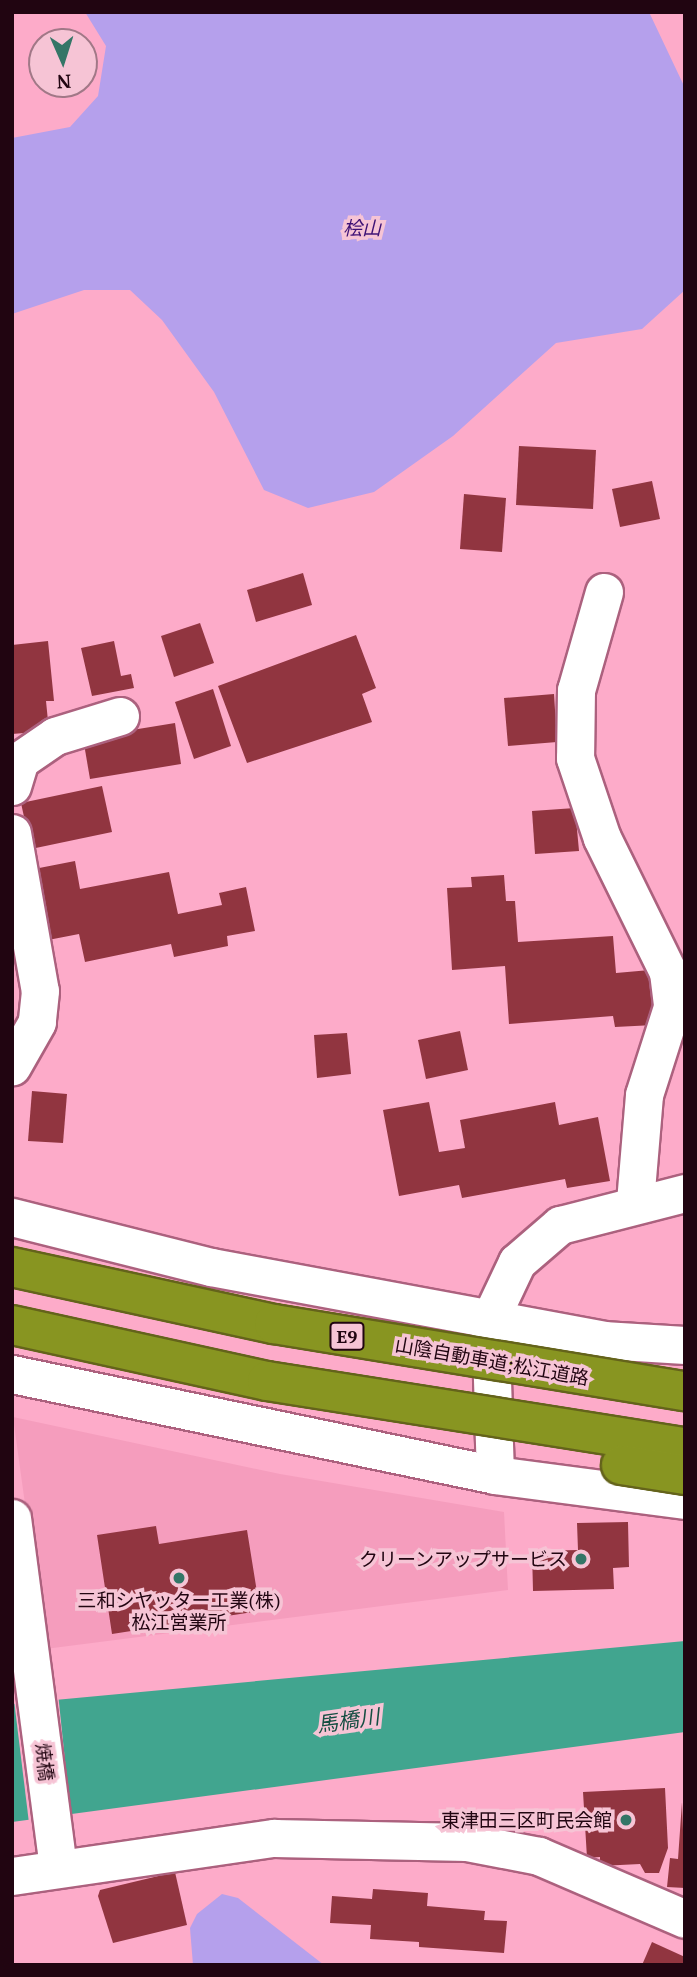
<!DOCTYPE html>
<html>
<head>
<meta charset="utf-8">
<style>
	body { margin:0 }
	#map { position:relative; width:697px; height:1977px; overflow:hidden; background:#fdabc9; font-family:"PT Serif","Noto Sans JP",serif }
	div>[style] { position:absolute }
	.built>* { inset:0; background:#f59dbd }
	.green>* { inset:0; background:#b5a0ec }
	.water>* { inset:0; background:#41a58f }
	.pier>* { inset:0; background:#fdabc9 }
	.building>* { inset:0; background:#913540 }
	.roads { filter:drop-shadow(2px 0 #ac617e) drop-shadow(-2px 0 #ac617e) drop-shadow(0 2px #ac617e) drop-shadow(0 -2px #ac617e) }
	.minor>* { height:37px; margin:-18.5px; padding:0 18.5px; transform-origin:18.5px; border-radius:18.5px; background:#fff }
	.bridges { filter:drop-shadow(2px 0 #64631b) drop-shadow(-2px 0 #64631b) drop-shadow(0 2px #64631b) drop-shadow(0 -2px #64631b) }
	.motorway-bridge>* { height:38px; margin:-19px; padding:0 19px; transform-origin:19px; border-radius:19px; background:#889521 }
	.dots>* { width:19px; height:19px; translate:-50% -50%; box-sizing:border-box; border:4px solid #f6c4d5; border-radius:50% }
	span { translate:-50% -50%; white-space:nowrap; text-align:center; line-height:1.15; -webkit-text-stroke:7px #f6c4d5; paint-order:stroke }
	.shield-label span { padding:2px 5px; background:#f6c4d5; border:2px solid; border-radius:5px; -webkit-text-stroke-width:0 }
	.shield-label { font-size:18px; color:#210511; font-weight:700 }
	.park-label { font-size:19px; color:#3d1175; font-style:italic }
	.street-label { font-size:19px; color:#210511 }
	.poi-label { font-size:19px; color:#210511 }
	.right { translate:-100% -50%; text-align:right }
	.water-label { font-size:21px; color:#154e42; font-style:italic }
	.frame { position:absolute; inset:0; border:14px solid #210511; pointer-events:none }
	.north { position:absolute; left:28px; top:28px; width:70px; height:70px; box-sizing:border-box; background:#f6c4d5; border:2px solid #a17887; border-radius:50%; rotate:177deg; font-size:19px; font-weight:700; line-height:28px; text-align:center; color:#210511 }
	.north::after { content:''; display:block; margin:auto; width:24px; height:32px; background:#347667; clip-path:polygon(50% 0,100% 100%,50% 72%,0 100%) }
</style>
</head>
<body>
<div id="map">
	<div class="built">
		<div style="clip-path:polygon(13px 1417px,280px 1474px,504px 1512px,508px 1590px,45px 1649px)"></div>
	</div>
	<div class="green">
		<div style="clip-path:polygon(85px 12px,649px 12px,685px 88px,685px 290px,642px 329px,556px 343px,453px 436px,374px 492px,308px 508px,264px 490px,214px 392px,162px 320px,130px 290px,84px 290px,12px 314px,12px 138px,70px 127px,98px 96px,106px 46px)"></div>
		<div style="clip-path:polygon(222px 1894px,238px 1898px,324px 1965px,193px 1965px,190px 1928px,197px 1914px)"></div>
	</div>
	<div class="water">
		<div style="clip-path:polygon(685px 1641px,685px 1732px,12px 1822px,12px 1704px)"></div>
	</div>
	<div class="pier">
		<div style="clip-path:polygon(58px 1693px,71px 1818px,29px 1823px,14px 1700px)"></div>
	</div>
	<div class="building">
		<div style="clip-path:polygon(519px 446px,596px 450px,593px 509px,516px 505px)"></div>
		<div style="clip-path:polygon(652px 481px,660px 519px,620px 527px,612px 489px)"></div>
		<div style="clip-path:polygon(464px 494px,506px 498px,502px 552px,460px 549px)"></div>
		<div style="clip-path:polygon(303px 573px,312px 605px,256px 622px,247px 590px)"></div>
		<div style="clip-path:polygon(200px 623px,214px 663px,174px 677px,161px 636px)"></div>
		<div style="clip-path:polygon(356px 635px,376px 688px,362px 694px,372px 722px,247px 763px,218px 686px)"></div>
		<div style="clip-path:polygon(48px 641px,54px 701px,46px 701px,49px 731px,12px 734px,12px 645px)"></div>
		<div style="clip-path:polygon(114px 641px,121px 676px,131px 674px,134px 688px,92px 696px,81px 648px)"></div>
		<div style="clip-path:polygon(213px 689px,231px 746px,194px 759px,175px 702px)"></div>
		<div style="clip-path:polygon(554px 694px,557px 742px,508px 746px,504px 698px)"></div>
		<div style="clip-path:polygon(175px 723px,181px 764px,90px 779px,83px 738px)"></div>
		<div style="clip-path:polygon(102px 786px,112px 832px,31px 849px,21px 803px)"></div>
		<div style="clip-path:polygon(575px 808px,579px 851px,535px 854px,532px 811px)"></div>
		<div style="clip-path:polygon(75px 861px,80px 889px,169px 872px,178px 914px,222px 905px,219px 893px,246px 887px,255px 931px,227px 936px,228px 946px,174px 957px,171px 944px,85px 962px,79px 934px,43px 941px,29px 870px)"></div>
		<div style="clip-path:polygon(504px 875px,506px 901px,515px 901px,518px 942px,613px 936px,616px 973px,650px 970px,654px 1025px,615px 1027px,613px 1016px,509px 1024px,505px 966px,452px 970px,447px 888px,472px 887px,471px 877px)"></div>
		<div style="clip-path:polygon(460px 1031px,468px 1070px,426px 1079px,418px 1040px)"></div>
		<div style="clip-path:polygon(347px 1033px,351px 1074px,317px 1078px,314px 1035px)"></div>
		<div style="clip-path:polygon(32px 1091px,67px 1094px,63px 1143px,28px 1141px)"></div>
		<div style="clip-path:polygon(429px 1102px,439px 1152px,465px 1148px,460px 1120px,555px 1102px,559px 1125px,598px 1117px,610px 1181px,567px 1188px,565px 1179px,462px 1198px,459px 1185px,399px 1196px,383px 1110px)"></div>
		<div style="clip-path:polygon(628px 1522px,629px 1567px,613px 1568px,614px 1589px,533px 1591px,532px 1551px,578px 1550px,577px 1523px)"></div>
		<div style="clip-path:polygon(156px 1526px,159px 1544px,247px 1530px,260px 1611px,112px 1634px,97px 1535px)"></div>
		<div style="clip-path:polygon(665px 1788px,668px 1848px,659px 1873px,645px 1873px,640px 1864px,600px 1866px,600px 1857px,587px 1858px,583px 1792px)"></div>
		<div style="clip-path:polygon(682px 1802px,685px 1888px,667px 1887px,670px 1858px,678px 1859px)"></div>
		<div style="clip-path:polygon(175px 1872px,187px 1925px,113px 1943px,98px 1896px,100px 1890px)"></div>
		<div style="clip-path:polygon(373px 1889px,428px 1893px,427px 1906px,485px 1911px,484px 1920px,507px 1921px,504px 1953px,419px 1947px,419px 1942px,370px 1939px,371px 1925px,330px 1923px,332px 1896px,372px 1899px)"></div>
		<div style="clip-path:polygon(652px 1942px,685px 1957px,685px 1965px,642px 1965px)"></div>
	</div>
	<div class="roads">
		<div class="minor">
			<div style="left:604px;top:592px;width:102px;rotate:105.9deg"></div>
			<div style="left:576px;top:690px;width:68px;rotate:90.8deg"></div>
			<div style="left:575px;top:758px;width:84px;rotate:71.4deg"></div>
			<div style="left:602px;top:838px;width:149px;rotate:63.8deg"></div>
			<div style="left:668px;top:972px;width:35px;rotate:83deg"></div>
			<div style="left:672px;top:1007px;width:92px;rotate:107.7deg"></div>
			<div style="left:644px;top:1095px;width:108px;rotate:94.8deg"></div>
			<div style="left:12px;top:786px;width:27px;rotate:-73deg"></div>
			<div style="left:20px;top:760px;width:42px;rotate:-34.4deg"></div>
			<div style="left:55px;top:736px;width:68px;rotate:-17.1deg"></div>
			<div style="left:12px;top:833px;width:160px;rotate:80deg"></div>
			<div style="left:40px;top:991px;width:31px;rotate:96deg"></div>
			<div style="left:37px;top:1022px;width:51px;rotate:119.6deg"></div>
			<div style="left:12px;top:1217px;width:205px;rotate:14.1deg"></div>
			<div style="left:211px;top:1267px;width:399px;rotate:10.5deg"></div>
			<div style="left:603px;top:1340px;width:82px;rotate:3.5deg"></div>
			<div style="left:12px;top:1374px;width:493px;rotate:11.8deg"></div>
			<div style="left:495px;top:1475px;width:192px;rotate:7.5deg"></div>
			<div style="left:495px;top:1475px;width:156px;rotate:-91.8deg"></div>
			<div style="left:490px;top:1319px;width:63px;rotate:-64.7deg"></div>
			<div style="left:517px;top:1262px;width:57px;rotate:-40.7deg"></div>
			<div style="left:560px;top:1225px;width:129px;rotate:-14.4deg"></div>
			<div style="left:12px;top:1518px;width:351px;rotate:82.5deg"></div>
			<div style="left:12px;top:1876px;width:265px;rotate:-8.3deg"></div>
			<div style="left:274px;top:1838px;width:193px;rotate:1.2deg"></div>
			<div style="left:467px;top:1842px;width:73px;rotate:11deg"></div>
			<div style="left:539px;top:1856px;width:159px;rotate:23.3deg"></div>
		</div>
	</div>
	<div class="bridges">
		<div class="motorway-bridge">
			<div style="left:12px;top:1267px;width:268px;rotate:12.3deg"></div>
			<div style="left:274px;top:1324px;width:416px;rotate:9.3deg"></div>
			<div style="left:12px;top:1325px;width:261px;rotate:12.4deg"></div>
			<div style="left:267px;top:1381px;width:423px;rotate:9deg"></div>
			<div style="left:621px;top:1465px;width:65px;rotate:8.9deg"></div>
		</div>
	</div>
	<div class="dots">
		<div style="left:581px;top:1559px;background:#347667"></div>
		<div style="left:179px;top:1578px;background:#347667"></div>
		<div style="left:626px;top:1820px;background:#347667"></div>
	</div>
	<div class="shield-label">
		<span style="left:347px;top:1336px">E9</span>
	</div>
	<div class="park-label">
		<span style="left:362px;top:228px">桧山</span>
	</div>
	<div class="street-label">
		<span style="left:492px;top:1361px;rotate:10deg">山陰自動車道;松江道路</span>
		<span style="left:45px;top:1762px;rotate:83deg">焼橋</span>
	</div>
	<div class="poi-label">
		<span class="right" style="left:567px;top:1559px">クリーンアップサービス</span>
		<span style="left:179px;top:1611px">三和シヤッター工業(株)<br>松江営業所</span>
		<span class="right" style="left:612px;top:1820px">東津田三区町民会館</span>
	</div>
	<div class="water-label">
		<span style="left:348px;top:1720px;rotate:-8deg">馬橋川</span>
	</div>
	<div class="frame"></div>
	<div class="north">N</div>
</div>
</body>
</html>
